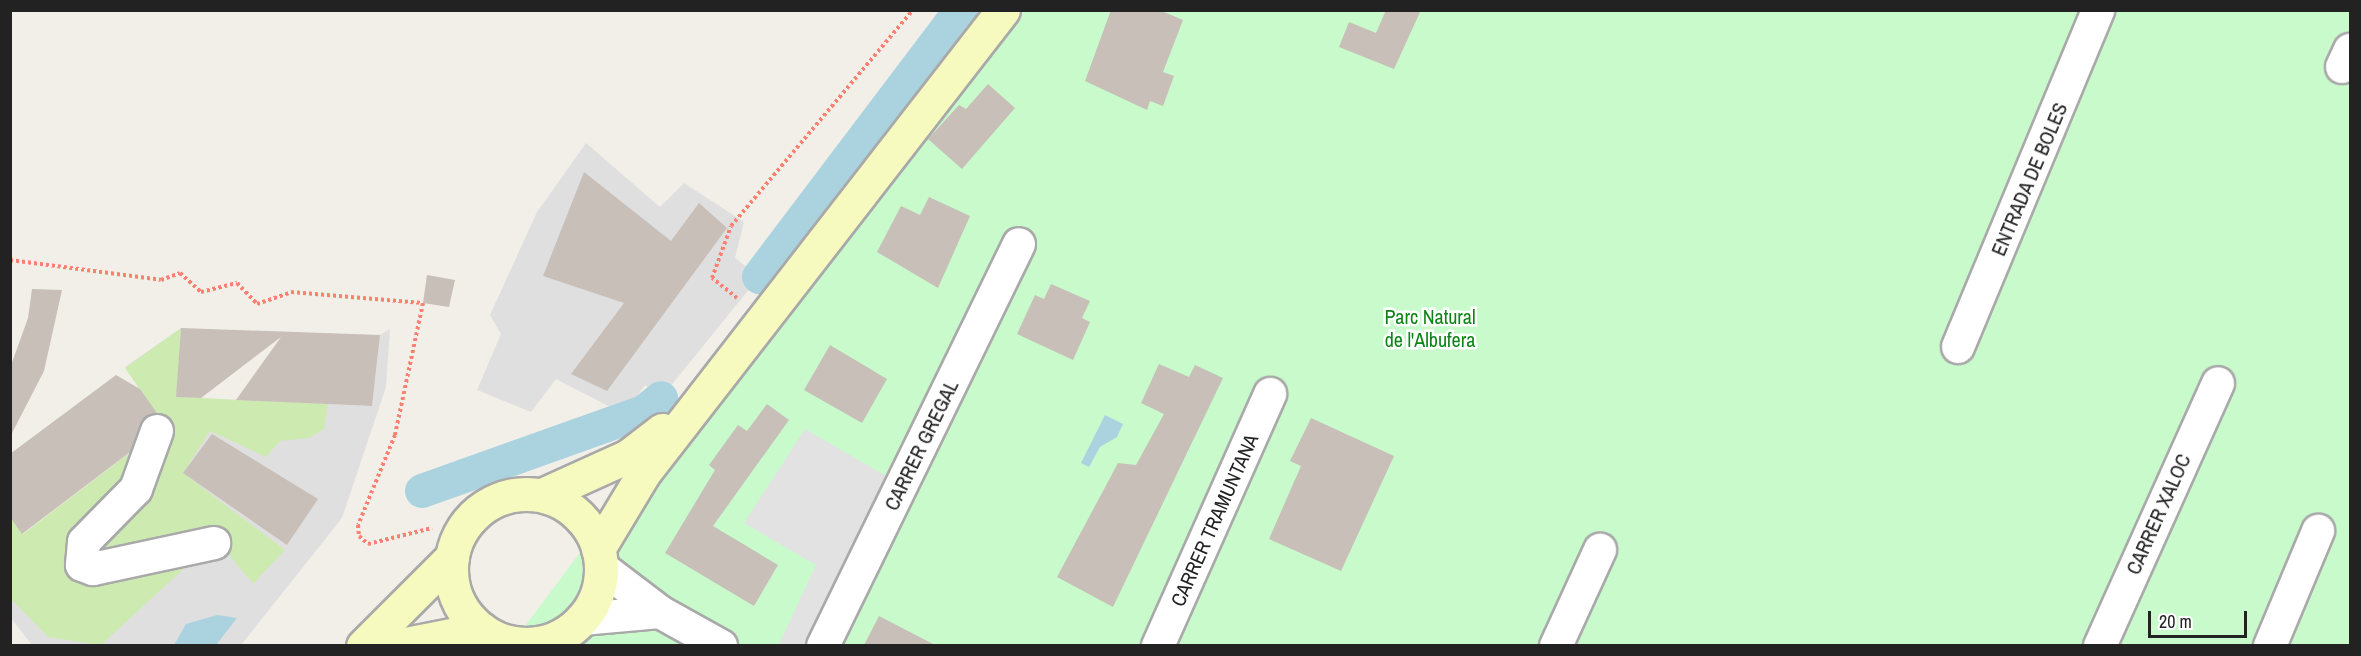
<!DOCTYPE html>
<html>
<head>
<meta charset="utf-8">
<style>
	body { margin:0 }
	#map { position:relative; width:2361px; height:656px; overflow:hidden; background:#f2efe9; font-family:"Archivo Narrow",sans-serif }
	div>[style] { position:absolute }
	.residential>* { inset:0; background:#e0dfdf }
	.grass>* { inset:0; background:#cdebb0 }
	.park>* { inset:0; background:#c8facc }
	.parking>* { inset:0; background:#e2e2e2 }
	.water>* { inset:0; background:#aad3df }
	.canal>* { height:34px; margin:-17px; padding:0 17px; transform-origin:17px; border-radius:17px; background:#aad3df }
	.building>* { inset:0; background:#c7bfb8 }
	.path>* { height:4px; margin-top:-2px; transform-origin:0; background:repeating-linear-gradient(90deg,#fa8072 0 3px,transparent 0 6px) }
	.roads { filter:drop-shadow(2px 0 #a9a9a9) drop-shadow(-2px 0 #a9a9a9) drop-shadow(0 2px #a9a9a9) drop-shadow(0 -2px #a9a9a9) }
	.street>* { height:32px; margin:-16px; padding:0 16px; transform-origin:16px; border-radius:16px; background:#fff }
	.secondary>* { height:33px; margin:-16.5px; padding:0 16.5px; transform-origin:16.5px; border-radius:16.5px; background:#f7fabf }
	.secondary>.ring { margin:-16.5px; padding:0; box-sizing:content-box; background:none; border:33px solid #f7fabf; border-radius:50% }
	span { translate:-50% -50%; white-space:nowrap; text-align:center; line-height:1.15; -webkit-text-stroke:5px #fff; paint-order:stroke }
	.street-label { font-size:20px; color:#222 }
	.park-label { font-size:20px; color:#0c8416 }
	.frame { position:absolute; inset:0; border:12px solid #222; pointer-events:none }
	.scale { position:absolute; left:2148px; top:611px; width:99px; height:27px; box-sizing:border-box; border:3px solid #222; border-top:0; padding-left:8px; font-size:18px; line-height:21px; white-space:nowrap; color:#222; -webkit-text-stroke:4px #fff; paint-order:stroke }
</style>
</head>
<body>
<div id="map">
	<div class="residential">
		<div style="clip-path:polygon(586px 143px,660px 207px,684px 183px,744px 222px,735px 258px,759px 277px,661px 398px,645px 385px,624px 414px,556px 379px,531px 412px,477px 390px,501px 334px,490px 315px,537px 212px)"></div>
		<div style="clip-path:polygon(181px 328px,177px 397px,372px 406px,380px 335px,390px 329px,386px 387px,342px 518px,241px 645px,32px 645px,11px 618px,10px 516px,23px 535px,166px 424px,125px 367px)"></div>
	</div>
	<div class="grass">
		<div style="clip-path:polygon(181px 328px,177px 397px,328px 404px,324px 429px,309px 438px,280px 441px,266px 457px,210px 431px,183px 473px,285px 550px,253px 584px,216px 539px,101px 645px,48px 637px,11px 599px,10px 517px,23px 534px,165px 426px,125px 368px)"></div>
	</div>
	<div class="park">
		<div style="clip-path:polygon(986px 11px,2350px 11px,2350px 645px,510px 646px)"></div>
	</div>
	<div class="parking">
		<div style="clip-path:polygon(805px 429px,888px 477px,806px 645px,778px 646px,816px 565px,744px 523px)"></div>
	</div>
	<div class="water">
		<div style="clip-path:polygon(1105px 415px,1123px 424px,1117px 437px,1100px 447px,1089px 467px,1081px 463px)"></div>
		<div style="clip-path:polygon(217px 615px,237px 618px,216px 645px,174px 645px,186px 624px)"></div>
	</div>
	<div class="canal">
		<div style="left:759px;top:277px;width:335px;rotate:-52.9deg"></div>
		<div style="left:422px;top:491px;width:236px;rotate:-19.6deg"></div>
		<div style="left:644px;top:412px;width:22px;rotate:-39deg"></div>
	</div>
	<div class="building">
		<div style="clip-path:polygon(1111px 10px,1159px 10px,1183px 20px,1163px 72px,1174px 76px,1163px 106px,1150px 101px,1147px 110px,1085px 81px)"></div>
		<div style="clip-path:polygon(1386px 10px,1421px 10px,1394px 69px,1339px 47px,1349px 22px,1376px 33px)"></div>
		<div style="clip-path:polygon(988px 84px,1015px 108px,962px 169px,928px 139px,959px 105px,966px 109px)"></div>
		<div style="clip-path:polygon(584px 172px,671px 241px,699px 203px,727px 228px,607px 391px,571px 374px,624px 303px,543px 276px)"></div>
		<div style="clip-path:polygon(929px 197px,970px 216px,938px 288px,877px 252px,901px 206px,920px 215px)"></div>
		<div style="clip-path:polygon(427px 275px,455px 280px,449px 307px,423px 303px)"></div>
		<div style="clip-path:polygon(1051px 284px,1090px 301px,1082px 318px,1090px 322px,1073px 360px,1017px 334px,1035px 295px,1044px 299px)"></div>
		<div style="clip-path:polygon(32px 289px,62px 290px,44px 371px,10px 437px,10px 368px,28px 318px)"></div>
		<div style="clip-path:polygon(181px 328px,380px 335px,372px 406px,236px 400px,281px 337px,201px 398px,176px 397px)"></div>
		<div style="clip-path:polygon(830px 345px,887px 379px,862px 423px,804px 390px)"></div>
		<div style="clip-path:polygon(1159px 364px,1189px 377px,1195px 365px,1223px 378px,1113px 607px,1057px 577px,1118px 463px,1136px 465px,1164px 414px,1141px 403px)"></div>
		<div style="clip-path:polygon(116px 375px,140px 389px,157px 413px,140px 424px,130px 452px,22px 534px,10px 517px,10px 454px)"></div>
		<div style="clip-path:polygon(767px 404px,789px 420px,713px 526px,778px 565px,754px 606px,665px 553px,715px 470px,709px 465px,738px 425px,747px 431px)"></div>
		<div style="clip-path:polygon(1311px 418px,1394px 456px,1341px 571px,1269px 539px,1301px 466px,1290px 461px)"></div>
		<div style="clip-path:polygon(212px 434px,318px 499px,287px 545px,183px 473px)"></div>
		<div style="clip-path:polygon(879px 616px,935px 645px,864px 645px)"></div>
	</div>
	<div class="path">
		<div style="left:10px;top:260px;width:152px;rotate:7.5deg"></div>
		<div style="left:161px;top:280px;width:20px;rotate:-20deg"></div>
		<div style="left:180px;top:273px;width:28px;rotate:42deg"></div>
		<div style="left:201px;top:292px;width:37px;rotate:-14deg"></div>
		<div style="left:237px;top:283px;width:29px;rotate:46deg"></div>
		<div style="left:257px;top:304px;width:36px;rotate:-19deg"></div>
		<div style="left:291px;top:292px;width:132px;rotate:4.8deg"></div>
		<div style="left:423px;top:303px;width:135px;rotate:102deg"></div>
		<div style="left:395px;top:435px;width:97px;rotate:112.3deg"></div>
		<div style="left:358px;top:525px;width:11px;rotate:85deg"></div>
		<div style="left:359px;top:536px;width:12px;rotate:42deg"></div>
		<div style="left:368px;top:544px;width:66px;rotate:-14deg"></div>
		<div style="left:737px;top:298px;width:32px;rotate:-141deg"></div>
		<div style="left:712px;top:278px;width:55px;rotate:-69.9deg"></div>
		<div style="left:731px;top:226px;width:282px;rotate:-49.9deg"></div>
		<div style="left:451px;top:523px;width:23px;rotate:-18deg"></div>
	</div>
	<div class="roads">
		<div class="street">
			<div style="left:2342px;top:67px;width:19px;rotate:-65deg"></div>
			<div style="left:1958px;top:347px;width:365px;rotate:-67.4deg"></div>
			<div style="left:157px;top:431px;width:62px;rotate:109.9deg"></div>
			<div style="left:136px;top:489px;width:74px;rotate:134.5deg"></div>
			<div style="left:84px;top:542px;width:23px;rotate:95deg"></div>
			<div style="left:82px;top:565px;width:12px;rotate:20deg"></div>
			<div style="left:93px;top:569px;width:124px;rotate:-12.1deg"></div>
			<div style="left:601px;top:567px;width:74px;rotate:37.3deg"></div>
			<div style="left:660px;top:612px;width:70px;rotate:29.1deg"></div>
			<div style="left:582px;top:619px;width:78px;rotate:-5.1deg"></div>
			<div style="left:823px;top:646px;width:447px;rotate:-64deg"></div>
			<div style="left:1158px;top:646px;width:276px;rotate:-66deg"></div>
			<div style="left:1556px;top:646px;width:106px;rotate:-65.4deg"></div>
			<div style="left:2100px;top:646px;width:288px;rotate:-65.8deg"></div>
			<div style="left:2270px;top:646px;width:125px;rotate:-67.3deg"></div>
		</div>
		<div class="secondary">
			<div class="ring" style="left:451px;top:494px;width:117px;height:117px"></div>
			<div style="left:542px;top:495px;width:94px;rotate:-24.4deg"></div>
			<div style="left:628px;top:456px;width:43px;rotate:-37.4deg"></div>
			<div style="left:598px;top:549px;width:87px;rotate:-59deg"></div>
			<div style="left:643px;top:474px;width:587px;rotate:-52.19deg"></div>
			<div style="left:363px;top:646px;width:126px;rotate:-45deg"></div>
			<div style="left:396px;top:646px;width:87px;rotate:-11.3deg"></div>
		</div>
	</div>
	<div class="street-label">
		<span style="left:2029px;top:179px;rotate:-67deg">ENTRADA DE BOLES</span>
		<span style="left:921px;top:445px;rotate:-64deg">CARRER GREGAL</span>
		<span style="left:2158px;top:514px;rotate:-66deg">CARRER XALOC</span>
		<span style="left:1214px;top:520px;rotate:-66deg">CARRER TRAMUNTANA</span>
	</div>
	<div class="park-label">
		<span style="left:1430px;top:328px">Parc Natural<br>de l'Albufera</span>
	</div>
	<div class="frame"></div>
	<div class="scale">20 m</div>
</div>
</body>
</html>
